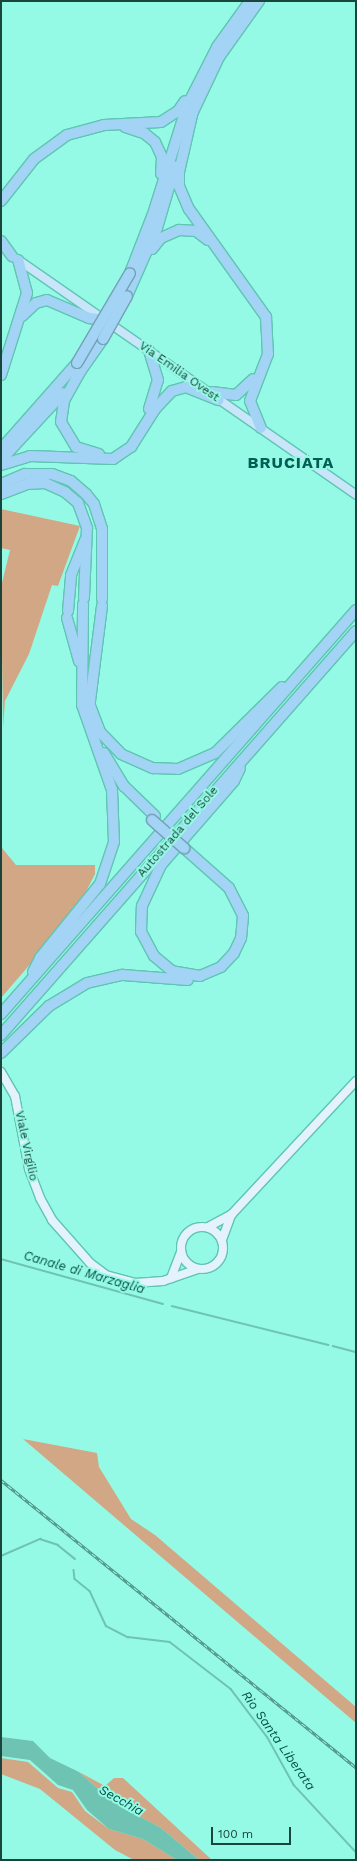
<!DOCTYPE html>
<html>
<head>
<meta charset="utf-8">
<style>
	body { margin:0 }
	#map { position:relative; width:357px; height:1861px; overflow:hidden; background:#95fae5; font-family:"Work Sans",sans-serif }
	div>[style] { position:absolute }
	.green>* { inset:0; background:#d1a786 }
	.water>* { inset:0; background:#6ec3b2 }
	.stream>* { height:1.5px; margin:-0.75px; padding:0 0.75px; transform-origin:0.75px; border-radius:0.75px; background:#6ec3b2 }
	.roads { filter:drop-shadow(1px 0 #5fc5b2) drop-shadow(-1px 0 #5fc5b2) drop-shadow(0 1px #5fc5b2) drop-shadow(0 -1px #5fc5b2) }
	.secondary>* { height:8px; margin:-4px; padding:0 4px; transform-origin:4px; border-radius:4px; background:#e3f2fc }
	.secondary>.ring { margin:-4px; padding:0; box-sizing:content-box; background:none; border:8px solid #e3f2fc; border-radius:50% }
	.primary>* { height:8px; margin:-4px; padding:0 4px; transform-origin:4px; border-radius:4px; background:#c8e5f9 }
	.highway>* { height:10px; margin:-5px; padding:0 5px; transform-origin:5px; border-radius:5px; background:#a3d3f5 }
	.rail>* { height:3px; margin-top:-1.5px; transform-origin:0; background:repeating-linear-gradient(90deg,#95fae5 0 4.5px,#4d8f82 0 9px); box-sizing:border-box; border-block:1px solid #4d8f82 }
	.bridges { filter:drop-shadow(1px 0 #73a1b5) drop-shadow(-1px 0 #73a1b5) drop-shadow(0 1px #73a1b5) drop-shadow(0 -1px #73a1b5) }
	.highway-bridge>* { height:10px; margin:-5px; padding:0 5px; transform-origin:5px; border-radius:5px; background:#a3d3f5 }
	span { translate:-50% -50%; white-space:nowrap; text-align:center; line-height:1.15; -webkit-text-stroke:4px #95fae5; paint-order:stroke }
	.street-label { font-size:12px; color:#1a453d }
	.water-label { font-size:13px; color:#065348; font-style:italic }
	.district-label { font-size:16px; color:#005e52; font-weight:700; letter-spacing:1px }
	.frame { position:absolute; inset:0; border:2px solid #1a453d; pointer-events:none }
	.scale { position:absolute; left:211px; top:1827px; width:80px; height:18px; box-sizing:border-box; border:2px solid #1a453d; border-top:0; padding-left:5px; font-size:12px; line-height:14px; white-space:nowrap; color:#1a453d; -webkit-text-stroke:3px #95fae5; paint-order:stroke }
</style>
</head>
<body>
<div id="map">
	<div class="green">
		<div style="clip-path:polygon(1px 509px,80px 526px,58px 586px,52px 585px,29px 654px,5px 701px,3px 728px,1px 587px,10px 550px,1px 548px)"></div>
		<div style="clip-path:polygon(1px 838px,2px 848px,16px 865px,95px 865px,95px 874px,76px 911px,1px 998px)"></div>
		<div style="clip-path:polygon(23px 1439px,97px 1453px,99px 1467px,131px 1519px,155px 1535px,356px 1707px,356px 1723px)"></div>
		<div style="clip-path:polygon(1px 1758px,28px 1762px,58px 1788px,72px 1792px,85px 1811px,109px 1829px,143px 1839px,177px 1860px,134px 1860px,115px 1850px,40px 1789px,1px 1774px)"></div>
		<div style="clip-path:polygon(79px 1772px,105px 1786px,114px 1778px,123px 1778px,212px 1860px,199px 1860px,161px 1828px,112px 1802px)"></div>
	</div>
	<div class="water">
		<div style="clip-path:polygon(1px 1737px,33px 1741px,50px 1758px,79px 1772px,112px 1802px,161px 1828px,199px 1860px,177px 1860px,143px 1839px,109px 1829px,87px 1810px,73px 1790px,58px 1785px,30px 1760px,1px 1756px)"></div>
	</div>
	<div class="stream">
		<div style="left:1px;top:1259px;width:168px;rotate:15.5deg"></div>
		<div style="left:172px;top:1306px;width:161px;rotate:14deg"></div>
		<div style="left:333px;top:1346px;width:24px;rotate:15deg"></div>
		<div style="left:1px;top:1556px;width:43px;rotate:-23.6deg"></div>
		<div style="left:40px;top:1539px;width:19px;rotate:18deg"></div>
		<div style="left:58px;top:1545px;width:22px;rotate:39deg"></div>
		<div style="left:74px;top:1570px;width:9px;rotate:84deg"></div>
		<div style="left:75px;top:1579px;width:19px;rotate:39deg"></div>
		<div style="left:90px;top:1591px;width:38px;rotate:65deg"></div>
		<div style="left:106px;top:1626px;width:25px;rotate:27deg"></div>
		<div style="left:128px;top:1637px;width:42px;rotate:6.8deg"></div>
		<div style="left:170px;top:1642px;width:77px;rotate:37.6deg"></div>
		<div style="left:231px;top:1689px;width:61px;rotate:52.9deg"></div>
		<div style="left:268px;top:1738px;width:54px;rotate:61deg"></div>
		<div style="left:294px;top:1785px;width:91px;rotate:47.2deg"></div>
	</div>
	<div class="roads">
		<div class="secondary">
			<div style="left:1px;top:1072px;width:28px;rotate:60deg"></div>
			<div style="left:15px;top:1096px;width:74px;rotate:79.1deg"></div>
			<div style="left:29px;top:1169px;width:31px;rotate:69deg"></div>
			<div style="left:40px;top:1198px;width:25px;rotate:61deg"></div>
			<div style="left:52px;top:1220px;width:57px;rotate:48.5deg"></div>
			<div style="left:90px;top:1263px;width:20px;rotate:37deg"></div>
			<div style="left:106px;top:1275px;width:30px;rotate:15deg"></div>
			<div style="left:135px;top:1283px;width:28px;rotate:-4deg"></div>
			<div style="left:163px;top:1281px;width:37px;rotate:-19deg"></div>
			<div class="ring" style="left:181px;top:1227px;width:34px;height:34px"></div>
			<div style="left:208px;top:1227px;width:27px;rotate:-28deg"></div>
			<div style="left:232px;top:1214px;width:182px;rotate:-47deg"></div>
			<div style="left:222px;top:1240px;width:27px;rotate:-70deg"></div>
			<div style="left:171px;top:1278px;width:28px;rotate:-69deg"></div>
		</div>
		<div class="primary">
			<div style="left:17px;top:259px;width:413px;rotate:34.8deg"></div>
		</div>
		<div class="highway">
			<div style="left:193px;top:111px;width:63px;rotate:102.9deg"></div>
			<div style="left:179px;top:172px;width:14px;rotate:90deg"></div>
			<div style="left:179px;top:186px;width:25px;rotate:67deg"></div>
			<div style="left:189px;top:209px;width:133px;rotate:54.5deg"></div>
			<div style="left:266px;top:317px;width:37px;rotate:87deg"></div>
			<div style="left:268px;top:354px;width:50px;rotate:111deg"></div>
			<div style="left:250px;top:401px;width:29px;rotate:68deg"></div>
			<div style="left:191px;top:116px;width:65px;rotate:-64.6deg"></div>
			<div style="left:219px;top:57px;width:69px;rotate:-54.5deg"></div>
			<div style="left:125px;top:127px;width:20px;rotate:18deg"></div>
			<div style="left:144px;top:133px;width:14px;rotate:39deg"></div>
			<div style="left:155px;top:142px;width:17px;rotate:65deg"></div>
			<div style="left:162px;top:157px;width:17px;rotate:93deg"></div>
			<div style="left:1px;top:201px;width:53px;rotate:-51.8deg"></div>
			<div style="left:34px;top:159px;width:41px;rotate:-36deg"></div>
			<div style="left:67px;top:135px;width:38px;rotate:-15deg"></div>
			<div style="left:104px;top:125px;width:57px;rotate:-3deg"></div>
			<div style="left:161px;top:122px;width:20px;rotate:-33deg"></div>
			<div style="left:178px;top:111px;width:12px;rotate:-55deg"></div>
			<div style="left:1px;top:241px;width:19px;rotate:54deg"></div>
			<div style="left:152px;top:249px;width:14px;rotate:-51deg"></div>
			<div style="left:161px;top:238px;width:20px;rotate:-24deg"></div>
			<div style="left:179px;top:230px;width:17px;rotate:3deg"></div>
			<div style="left:196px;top:231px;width:15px;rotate:37deg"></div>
			<div style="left:130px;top:273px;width:66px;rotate:-68.8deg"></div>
			<div style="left:154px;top:211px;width:110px;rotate:-72.6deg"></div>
			<div style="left:187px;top:106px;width:66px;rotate:-63deg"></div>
			<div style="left:217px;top:47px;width:57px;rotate:-54.3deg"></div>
			<div style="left:127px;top:296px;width:74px;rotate:-66.2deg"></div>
			<div style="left:157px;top:228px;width:64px;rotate:-73.6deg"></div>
			<div style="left:22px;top:316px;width:19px;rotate:-43deg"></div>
			<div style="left:36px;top:303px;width:11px;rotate:-15deg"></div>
			<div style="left:47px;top:300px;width:46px;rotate:23.2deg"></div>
			<div style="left:89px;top:318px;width:16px;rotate:7deg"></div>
			<div style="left:81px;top:370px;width:35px;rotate:119deg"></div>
			<div style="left:64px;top:401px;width:21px;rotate:98deg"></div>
			<div style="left:61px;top:422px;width:29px;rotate:59deg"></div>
			<div style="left:76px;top:447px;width:24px;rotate:17deg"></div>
			<div style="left:1px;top:375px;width:86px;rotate:-72.4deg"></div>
			<div style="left:27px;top:293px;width:34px;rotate:-105deg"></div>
			<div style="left:77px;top:376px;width:45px;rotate:-54.9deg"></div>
			<div style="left:212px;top:392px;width:24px;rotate:7deg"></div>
			<div style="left:236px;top:395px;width:23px;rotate:-43deg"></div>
			<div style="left:149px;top:409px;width:30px;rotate:-73deg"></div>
			<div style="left:158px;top:380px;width:31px;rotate:-107deg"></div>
			<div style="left:1px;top:449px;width:115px;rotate:-48.5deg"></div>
			<div style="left:1px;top:460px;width:91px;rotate:-47.2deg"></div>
			<div style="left:1px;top:465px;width:30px;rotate:-17deg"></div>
			<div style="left:30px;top:456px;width:83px;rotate:2.1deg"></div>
			<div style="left:113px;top:459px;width:22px;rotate:-34deg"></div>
			<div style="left:131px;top:447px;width:45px;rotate:-57.7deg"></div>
			<div style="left:155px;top:409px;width:25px;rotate:-47deg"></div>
			<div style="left:172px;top:391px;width:15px;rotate:-16deg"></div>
			<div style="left:186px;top:387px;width:35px;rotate:22deg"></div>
			<div style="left:1px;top:484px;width:26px;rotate:-23deg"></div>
			<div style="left:25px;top:474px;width:27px"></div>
			<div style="left:52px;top:474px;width:20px;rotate:20deg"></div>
			<div style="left:71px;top:481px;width:20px;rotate:41deg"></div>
			<div style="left:86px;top:494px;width:13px;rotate:51deg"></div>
			<div style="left:94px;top:504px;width:26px;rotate:72deg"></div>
			<div style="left:102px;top:529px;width:70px;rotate:90deg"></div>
			<div style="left:1px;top:494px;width:28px;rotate:-21deg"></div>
			<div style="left:27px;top:484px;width:18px;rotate:-3deg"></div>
			<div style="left:45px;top:483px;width:22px;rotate:24deg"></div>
			<div style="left:65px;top:492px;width:17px;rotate:40deg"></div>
			<div style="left:78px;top:503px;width:27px;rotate:70deg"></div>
			<div style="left:87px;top:528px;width:70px;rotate:92.5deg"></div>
			<div style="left:68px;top:611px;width:36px;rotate:-85deg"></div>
			<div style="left:71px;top:575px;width:38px;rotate:-68deg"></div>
			<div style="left:67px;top:618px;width:45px;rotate:74.4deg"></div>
			<div style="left:89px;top:703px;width:31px;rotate:69deg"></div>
			<div style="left:100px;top:732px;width:30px;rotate:46deg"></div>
			<div style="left:121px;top:754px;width:35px;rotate:24deg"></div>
			<div style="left:153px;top:768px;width:25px;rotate:2deg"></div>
			<div style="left:178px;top:769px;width:40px;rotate:-23.4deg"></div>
			<div style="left:215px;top:753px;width:94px;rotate:-44.6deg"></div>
			<div style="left:89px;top:709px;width:104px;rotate:-82.8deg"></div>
			<div style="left:104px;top:753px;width:39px;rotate:59deg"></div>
			<div style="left:124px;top:786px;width:43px;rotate:44.1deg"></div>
			<div style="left:184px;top:848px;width:60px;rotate:41.6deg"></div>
			<div style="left:229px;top:888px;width:31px;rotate:63deg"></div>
			<div style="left:243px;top:916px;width:22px;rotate:95deg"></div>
			<div style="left:241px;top:938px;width:17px;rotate:115deg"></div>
			<div style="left:234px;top:953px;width:19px;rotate:133deg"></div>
			<div style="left:221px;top:967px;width:23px;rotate:157deg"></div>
			<div style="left:200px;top:976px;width:28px;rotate:-170deg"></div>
			<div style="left:172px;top:971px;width:23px;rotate:-140deg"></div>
			<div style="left:154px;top:956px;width:27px;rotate:-118deg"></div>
			<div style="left:141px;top:932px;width:26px;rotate:-88deg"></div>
			<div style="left:142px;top:906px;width:45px;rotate:-65.1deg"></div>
			<div style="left:161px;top:865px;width:111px;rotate:-49deg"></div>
			<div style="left:234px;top:781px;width:14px;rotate:-65deg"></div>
			<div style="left:33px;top:972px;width:16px;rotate:-63deg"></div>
			<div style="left:40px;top:958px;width:95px;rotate:-51deg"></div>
			<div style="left:100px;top:884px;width:44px;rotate:-71.6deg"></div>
			<div style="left:114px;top:842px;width:52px;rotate:-92.2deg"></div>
			<div style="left:112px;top:790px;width:90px;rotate:-109.4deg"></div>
			<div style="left:82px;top:705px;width:101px;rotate:-89.4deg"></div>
			<div style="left:1px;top:1014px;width:538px;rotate:-48.69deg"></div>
			<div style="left:1px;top:1035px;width:538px;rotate:-48.69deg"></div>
			<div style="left:1px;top:1053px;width:67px;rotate:-44.4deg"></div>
			<div style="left:49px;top:1006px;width:44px;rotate:-31.2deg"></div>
			<div style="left:87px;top:983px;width:37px;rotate:-13deg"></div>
			<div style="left:123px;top:975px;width:65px;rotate:4.4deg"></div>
		</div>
	</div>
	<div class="rail">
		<div style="left:1px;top:1480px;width:457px;rotate:39deg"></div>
	</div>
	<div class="bridges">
		<div class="highway-bridge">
			<div style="left:103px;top:339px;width:49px;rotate:-60.8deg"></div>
			<div style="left:77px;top:363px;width:104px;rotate:-59.5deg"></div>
			<div style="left:152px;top:820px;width:43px;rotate:41.2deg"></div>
		</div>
	</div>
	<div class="street-label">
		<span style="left:179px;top:372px;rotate:35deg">Via Emilia Ovest</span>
		<span style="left:178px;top:832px;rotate:-49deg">Autostrada del Sole</span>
		<span style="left:26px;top:1146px;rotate:78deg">Viale Virgilio</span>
	</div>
	<div class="water-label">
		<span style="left:84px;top:1273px;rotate:16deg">Canale di Marzaglia</span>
		<span style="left:278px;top:1741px;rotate:55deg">Rio Santa Liberata</span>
		<span style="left:121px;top:1801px;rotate:29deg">Secchia</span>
	</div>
	<div class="district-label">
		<span style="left:291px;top:463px">BRUCIATA</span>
	</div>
	<div class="frame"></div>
	<div class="scale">100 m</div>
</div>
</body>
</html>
